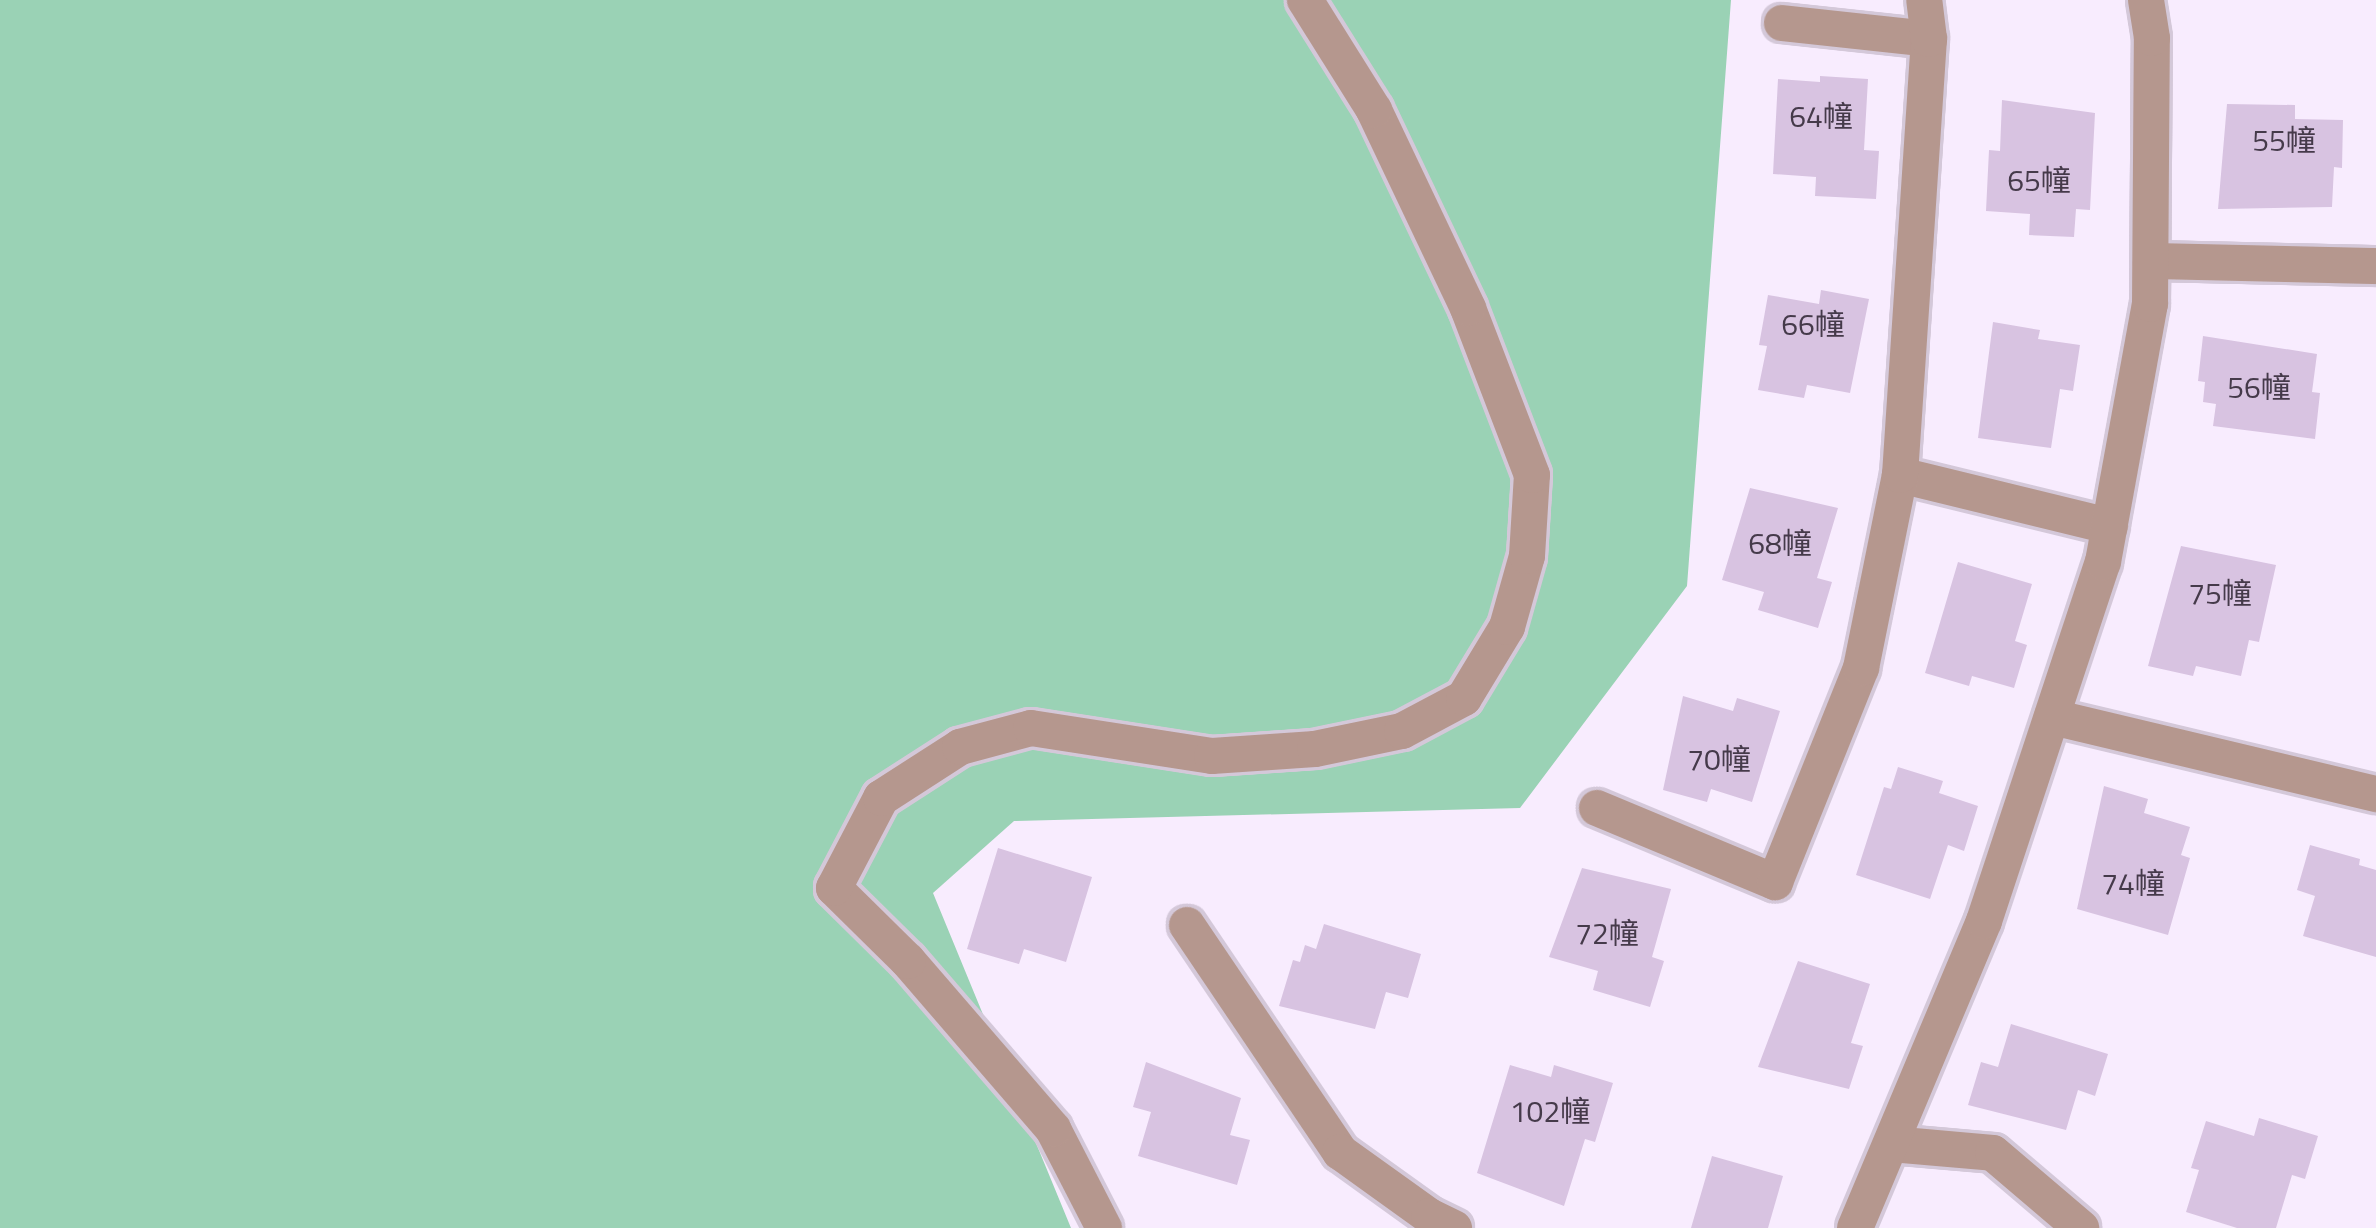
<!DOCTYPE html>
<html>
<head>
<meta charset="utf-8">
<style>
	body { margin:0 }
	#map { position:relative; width:2376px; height:1228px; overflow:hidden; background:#f8ecfe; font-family:"Titillium Web","Noto Sans SC",sans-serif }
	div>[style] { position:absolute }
	.green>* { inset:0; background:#9ad2b5 }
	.building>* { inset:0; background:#d8c3e1 }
	.roads { filter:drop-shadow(3px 0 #d4c8d9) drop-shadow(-3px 0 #d4c8d9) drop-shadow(0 3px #d4c8d9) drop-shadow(0 -3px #d4c8d9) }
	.minor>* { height:36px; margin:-18px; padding:0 18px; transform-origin:18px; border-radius:18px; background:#b5978e }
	span { translate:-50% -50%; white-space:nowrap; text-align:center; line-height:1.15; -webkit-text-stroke:9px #fefefe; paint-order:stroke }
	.number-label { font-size:30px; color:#453a4a }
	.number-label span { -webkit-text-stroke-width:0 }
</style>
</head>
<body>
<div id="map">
	<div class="green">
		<div style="clip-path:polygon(0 0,1731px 0,1687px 586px,1520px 808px,1014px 821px,933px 893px,1071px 1228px,0 1228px)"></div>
	</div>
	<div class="building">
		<div style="clip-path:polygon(1820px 76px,1868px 79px,1864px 150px,1879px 151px,1876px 199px,1815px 196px,1816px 177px,1773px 174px,1778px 79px,1820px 82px)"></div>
		<div style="clip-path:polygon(2002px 100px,2095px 113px,2090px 210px,2076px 209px,2074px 237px,2029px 235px,2030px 214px,1986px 211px,1989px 150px,2000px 151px)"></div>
		<div style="clip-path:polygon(2227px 104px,2295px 105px,2295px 119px,2343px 120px,2342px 168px,2334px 167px,2332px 207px,2218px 209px)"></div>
		<div style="clip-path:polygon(1821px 290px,1869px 299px,1850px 393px,1807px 385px,1804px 398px,1758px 390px,1767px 346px,1759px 345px,1768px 295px,1819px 304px)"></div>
		<div style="clip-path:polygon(1993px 322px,2040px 330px,2038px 339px,2080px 345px,2073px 391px,2060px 389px,2051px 448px,1978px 438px)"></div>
		<div style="clip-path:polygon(2203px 336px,2317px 354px,2312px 392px,2320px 393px,2315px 439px,2213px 426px,2216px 404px,2203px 402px,2205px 382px,2198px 381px)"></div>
		<div style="clip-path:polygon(1750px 488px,1838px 508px,1817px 578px,1832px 582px,1818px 628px,1758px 610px,1764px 592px,1722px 580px)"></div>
		<div style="clip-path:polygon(2181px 546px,2276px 565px,2259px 642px,2249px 640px,2241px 676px,2196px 666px,2193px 676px,2148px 666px)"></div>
		<div style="clip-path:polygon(1958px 562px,2032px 584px,2015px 641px,2027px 645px,2014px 688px,1972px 676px,1969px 686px,1925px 673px)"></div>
		<div style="clip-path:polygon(1683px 696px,1733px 711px,1737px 698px,1780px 711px,1752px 802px,1711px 789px,1707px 802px,1663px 790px)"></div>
		<div style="clip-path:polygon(1898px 767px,1943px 781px,1939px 793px,1978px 806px,1964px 851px,1948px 845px,1930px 899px,1856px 875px,1884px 787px,1891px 789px)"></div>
		<div style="clip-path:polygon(2104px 786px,2148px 799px,2144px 813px,2190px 827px,2181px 855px,2190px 858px,2168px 935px,2077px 909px)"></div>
		<div style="clip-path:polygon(2310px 845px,2360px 859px,2359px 865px,2376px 870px,2376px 957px,2303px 936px,2315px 896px,2297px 890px)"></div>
		<div style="clip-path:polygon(998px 848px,1092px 877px,1066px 962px,1024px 949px,1019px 964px,967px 949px)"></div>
		<div style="clip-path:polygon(1582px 868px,1671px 889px,1652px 957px,1664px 961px,1650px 1007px,1593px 990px,1598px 971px,1549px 957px)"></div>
		<div style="clip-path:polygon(1324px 924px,1421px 954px,1408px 998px,1386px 992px,1375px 1029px,1279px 1006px,1293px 960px,1300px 962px,1305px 945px,1316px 949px)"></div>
		<div style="clip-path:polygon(1798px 961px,1870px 984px,1851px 1043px,1863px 1046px,1849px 1089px,1758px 1067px)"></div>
		<div style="clip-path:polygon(2011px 1024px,2108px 1054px,2095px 1096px,2078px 1090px,2066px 1130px,1968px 1105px,1981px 1062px,1998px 1067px)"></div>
		<div style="clip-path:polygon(1146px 1062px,1241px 1098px,1230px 1135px,1250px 1140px,1237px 1185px,1138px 1156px,1151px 1112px,1133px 1107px)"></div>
		<div style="clip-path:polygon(1510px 1065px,1551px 1077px,1554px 1065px,1613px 1083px,1595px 1142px,1585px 1139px,1564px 1206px,1477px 1173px)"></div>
		<div style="clip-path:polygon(2259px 1118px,2318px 1136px,2305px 1179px,2292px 1175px,2276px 1228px,2237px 1228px,2186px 1212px,2199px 1170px,2191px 1168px,2206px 1121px,2254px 1136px)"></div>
		<div style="clip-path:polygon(1712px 1156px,1783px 1176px,1768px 1228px,1691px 1228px)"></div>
	</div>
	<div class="roads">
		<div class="minor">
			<div style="left:1782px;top:23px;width:148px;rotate:6.2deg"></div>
			<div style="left:2151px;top:261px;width:225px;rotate:1.3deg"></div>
			<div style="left:1900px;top:475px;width:216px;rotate:13.7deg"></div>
			<div style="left:2052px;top:717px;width:333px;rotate:13.4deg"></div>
			<div style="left:1597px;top:808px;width:193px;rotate:22.6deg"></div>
			<div style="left:1775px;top:882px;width:231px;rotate:-68.1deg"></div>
			<div style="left:1861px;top:668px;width:197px;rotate:-78.6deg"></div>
			<div style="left:1900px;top:475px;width:437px;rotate:-86.2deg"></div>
			<div style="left:1929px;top:39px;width:39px;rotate:-97deg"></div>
			<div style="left:1187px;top:925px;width:274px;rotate:56deg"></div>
			<div style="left:1340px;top:1152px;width:110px;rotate:35.7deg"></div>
			<div style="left:1429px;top:1216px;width:28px;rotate:26deg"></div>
			<div style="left:1891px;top:1144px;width:102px;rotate:5deg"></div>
			<div style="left:1993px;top:1153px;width:116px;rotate:40.4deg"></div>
			<div style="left:1104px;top:1228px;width:111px;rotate:-117.3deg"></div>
			<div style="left:1053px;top:1129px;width:222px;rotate:-130.8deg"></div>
			<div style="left:908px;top:961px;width:104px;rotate:-135.4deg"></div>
			<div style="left:834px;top:888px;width:102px;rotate:-62.4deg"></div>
			<div style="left:881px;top:798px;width:94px;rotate:-32.8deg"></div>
			<div style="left:960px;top:747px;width:73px;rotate:-15deg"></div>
			<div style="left:1031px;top:728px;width:183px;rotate:8.8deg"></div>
			<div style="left:1212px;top:756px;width:103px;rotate:-3.9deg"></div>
			<div style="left:1315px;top:749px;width:89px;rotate:-11.7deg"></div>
			<div style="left:1402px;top:731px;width:70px;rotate:-28deg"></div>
			<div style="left:1464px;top:698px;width:83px;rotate:-58.8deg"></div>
			<div style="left:1507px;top:627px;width:74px;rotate:-74.3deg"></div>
			<div style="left:1527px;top:556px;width:81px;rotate:-86.5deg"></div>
			<div style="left:1532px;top:475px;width:179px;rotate:-111deg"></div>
			<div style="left:1468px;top:308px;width:219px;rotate:-115.4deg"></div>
			<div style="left:1374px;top:110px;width:130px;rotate:-122.1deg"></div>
			<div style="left:1855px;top:1228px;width:333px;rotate:-67.2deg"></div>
			<div style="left:1984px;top:921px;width:378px;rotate:-71.7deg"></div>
			<div style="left:2103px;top:562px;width:262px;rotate:-79.7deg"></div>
			<div style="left:2150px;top:304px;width:266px;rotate:-89.6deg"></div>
			<div style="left:2152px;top:38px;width:38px;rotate:-99deg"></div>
		</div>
	</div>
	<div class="number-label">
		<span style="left:1821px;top:116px">64幢</span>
		<span style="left:2284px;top:140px">55幢</span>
		<span style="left:2039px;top:180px">65幢</span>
		<span style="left:1813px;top:324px">66幢</span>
		<span style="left:2259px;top:387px">56幢</span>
		<span style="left:1780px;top:543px">68幢</span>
		<span style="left:2220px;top:593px">75幢</span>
		<span style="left:1719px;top:759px">70幢</span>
		<span style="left:2133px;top:883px">74幢</span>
		<span style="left:1607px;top:933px">72幢</span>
		<span style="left:1550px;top:1111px">102幢</span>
	</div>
</div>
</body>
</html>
